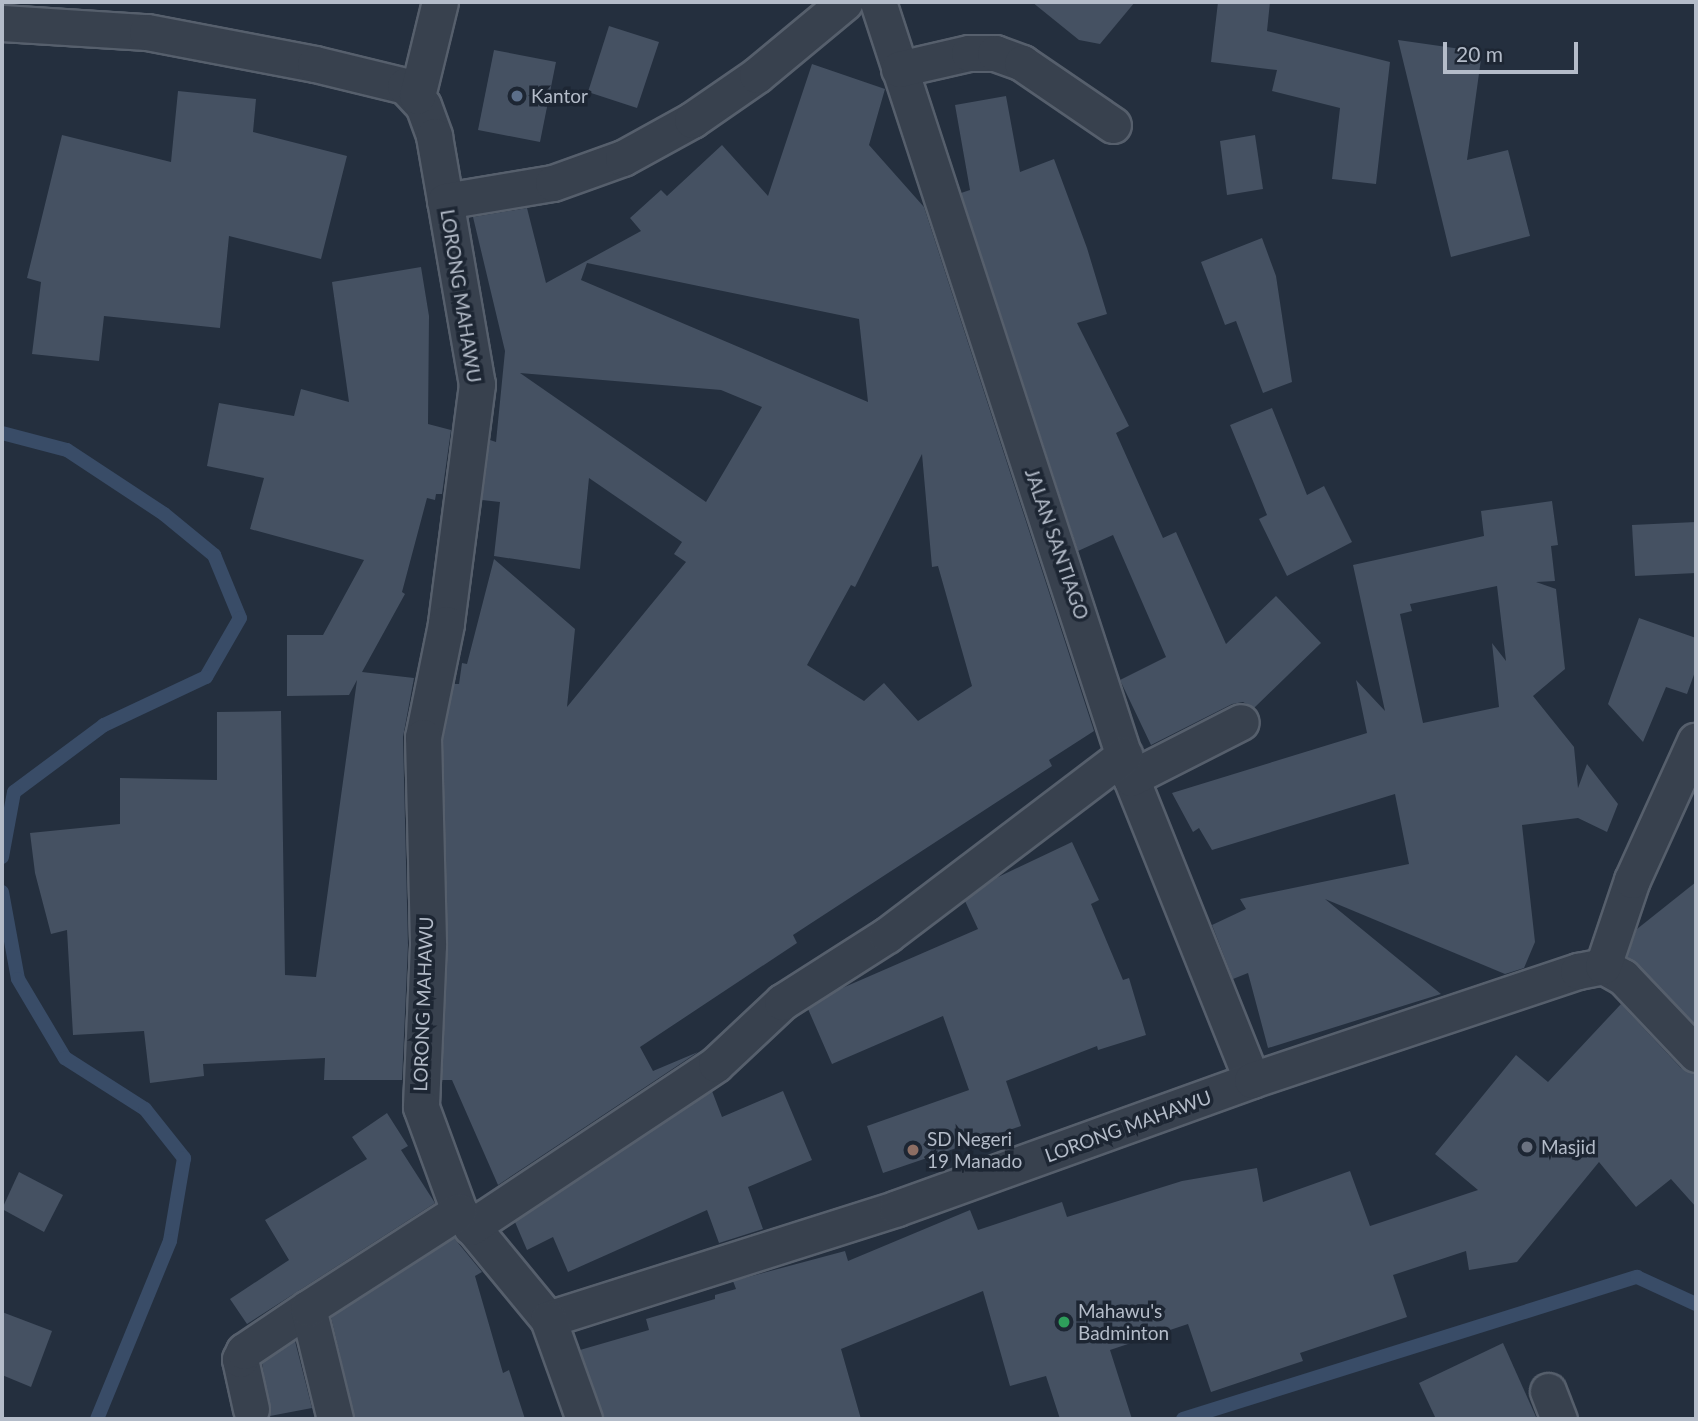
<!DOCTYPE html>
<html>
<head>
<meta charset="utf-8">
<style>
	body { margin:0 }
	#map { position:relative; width:1698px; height:1421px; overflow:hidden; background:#242f3e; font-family:Lato,sans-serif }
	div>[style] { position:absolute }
	.stream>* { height:14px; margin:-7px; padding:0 7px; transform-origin:7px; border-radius:7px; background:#394c67 }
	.building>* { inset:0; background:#455162 }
	.roads { filter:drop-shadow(2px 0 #565f6c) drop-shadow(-2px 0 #565f6c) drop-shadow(0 2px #565f6c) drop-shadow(0 -2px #565f6c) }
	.street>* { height:35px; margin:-17.5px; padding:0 17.5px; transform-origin:17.5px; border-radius:17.5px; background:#38414e }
	.dots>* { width:19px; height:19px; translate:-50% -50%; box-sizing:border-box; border:4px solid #1d2633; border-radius:50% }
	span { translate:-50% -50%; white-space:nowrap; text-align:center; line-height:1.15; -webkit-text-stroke:7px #1d2633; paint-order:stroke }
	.poi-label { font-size:19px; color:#b4bcc9 }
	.left { translate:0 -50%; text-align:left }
	.street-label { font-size:19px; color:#b4bcc9 }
	.frame { position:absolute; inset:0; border:4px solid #b4bcc9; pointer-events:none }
	.scale { position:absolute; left:1443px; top:42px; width:135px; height:32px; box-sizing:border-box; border:4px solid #b4bcc9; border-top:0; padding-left:9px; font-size:21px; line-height:24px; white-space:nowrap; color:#b4bcc9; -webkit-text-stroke:5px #1d2633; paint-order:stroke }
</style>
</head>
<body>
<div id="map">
	<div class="stream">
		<div style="left:2px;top:433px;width:67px;rotate:14.7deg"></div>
		<div style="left:67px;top:450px;width:116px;rotate:33.4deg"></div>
		<div style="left:164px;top:514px;width:65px;rotate:39.4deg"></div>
		<div style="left:214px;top:555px;width:68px;rotate:67.6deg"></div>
		<div style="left:240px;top:618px;width:68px;rotate:120deg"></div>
		<div style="left:206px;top:677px;width:113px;rotate:154.8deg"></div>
		<div style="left:104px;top:725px;width:112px;rotate:143.3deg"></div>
		<div style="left:14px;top:792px;width:66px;rotate:100.5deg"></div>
		<div style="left:2px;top:892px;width:88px;rotate:79.6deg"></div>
		<div style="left:18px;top:979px;width:92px;rotate:59.3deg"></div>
		<div style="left:65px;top:1058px;width:95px;rotate:32.5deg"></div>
		<div style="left:145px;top:1109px;width:63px;rotate:51.5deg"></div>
		<div style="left:184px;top:1158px;width:84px;rotate:99.6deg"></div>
		<div style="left:170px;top:1241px;width:192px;rotate:112.3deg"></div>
		<div style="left:1183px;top:1419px;width:476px;rotate:-17.4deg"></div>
		<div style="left:1637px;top:1277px;width:65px;rotate:24.6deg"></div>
	</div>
	<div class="building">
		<div style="clip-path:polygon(1032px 2px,1135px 2px,1100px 44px,1079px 40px)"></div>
		<div style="clip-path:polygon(1218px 2px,1270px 2px,1267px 31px,1390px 62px,1376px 184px,1332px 179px,1340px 108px,1272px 91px,1277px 70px,1211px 62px)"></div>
		<div style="clip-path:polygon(609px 26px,659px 42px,637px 108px,588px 92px)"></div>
		<div style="clip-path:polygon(1398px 40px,1482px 52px,1467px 160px,1508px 150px,1530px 236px,1451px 257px)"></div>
		<div style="clip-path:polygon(494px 50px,556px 62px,540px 142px,478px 130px)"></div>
		<div style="clip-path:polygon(evenodd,812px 64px,885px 89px,869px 145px,924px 207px,1094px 731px,1049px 760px,1052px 766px,793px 935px,797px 943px,640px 1047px,653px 1071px,698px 1052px,498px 1185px,452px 1080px,442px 1080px,448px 945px,443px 739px,454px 684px,459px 684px,462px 663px,467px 664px,494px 559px,575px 629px,567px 707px,686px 562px,674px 554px,682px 542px,589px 478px,580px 569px,494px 556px,500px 502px,482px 500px,490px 440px,496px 442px,505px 351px,473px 217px,527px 208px,546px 283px,641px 231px,630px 218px,661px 190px,667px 196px,722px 145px,768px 196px,812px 64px,587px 263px,859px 319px,868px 402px,581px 280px,587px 263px,812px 64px,520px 373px,721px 390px,762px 407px,706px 502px,520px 373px,812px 64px,922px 454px,932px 567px,938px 566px,972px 686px,918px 721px,884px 683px,864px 701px,807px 665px,851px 585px,855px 587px,922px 454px)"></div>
		<div style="clip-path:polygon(178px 91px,256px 99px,253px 132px,347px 156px,321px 259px,229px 236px,220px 328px,104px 316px,99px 361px,32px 354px,41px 282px,27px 278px,62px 135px,171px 162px)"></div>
		<div style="clip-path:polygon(1006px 96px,1020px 172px,1054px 159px,1087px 248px,1107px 314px,1077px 323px,1129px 426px,1116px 433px,1163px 538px,1176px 532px,1226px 644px,1276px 596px,1321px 643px,1254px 708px,1243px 702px,1232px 704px,1151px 745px,1120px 680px,1166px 657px,1113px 535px,1078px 551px,961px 193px,970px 190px,955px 105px)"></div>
		<div style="clip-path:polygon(1255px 135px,1263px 189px,1227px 195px,1220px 141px)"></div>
		<div style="clip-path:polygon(1262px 238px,1276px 276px,1292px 382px,1263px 393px,1236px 321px,1225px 325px,1201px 262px)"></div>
		<div style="clip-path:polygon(421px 267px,429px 316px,428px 424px,451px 430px,442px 494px,436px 494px,435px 500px,427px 498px,402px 592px,405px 594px,362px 672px,414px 678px,403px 737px,408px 945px,402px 1080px,324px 1080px,325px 1058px,203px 1064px,204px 1076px,150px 1083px,144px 1031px,73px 1035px,67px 930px,51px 934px,35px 873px,30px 833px,120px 824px,120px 778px,217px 780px,217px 712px,281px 711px,285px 975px,316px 977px,357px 680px,349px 695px,287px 696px,287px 635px,323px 635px,364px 560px,250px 529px,264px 478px,207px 466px,219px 403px,294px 416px,301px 389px,349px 402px,332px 282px)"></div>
		<div style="clip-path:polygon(1272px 408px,1307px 495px,1324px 486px,1352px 542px,1287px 576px,1259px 519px,1267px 515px,1230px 425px)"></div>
		<div style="clip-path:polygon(evenodd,1552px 501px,1558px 545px,1551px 546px,1555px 581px,1536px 582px,1556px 589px,1565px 669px,1533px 696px,1574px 747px,1578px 788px,1587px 764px,1618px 804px,1607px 832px,1578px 818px,1522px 825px,1535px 942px,1524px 968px,1505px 974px,1325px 899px,1441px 994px,1268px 1048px,1248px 973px,1233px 979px,1212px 925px,1246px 909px,1240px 899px,1409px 864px,1395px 794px,1212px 850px,1199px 828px,1193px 832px,1172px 793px,1367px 733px,1356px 680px,1385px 711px,1353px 565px,1484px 536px,1481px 511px,1552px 501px,1497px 586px,1506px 661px,1492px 643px,1499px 707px,1423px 723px,1400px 614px,1412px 611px,1410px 604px,1497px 586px)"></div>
		<div style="clip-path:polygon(1696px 522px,1696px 573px,1635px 576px,1632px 525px)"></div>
		<div style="clip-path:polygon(1639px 618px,1696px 638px,1696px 669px,1687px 694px,1666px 687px,1643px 742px,1608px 704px)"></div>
		<div style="clip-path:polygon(1072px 842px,1099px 900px,1091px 904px,1123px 980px,1129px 978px,1146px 1035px,1098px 1050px,1097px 1046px,1006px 1081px,1021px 1126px,883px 1173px,867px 1126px,969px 1090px,943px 1016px,832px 1064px,808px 1009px,840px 989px,978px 929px,965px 901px,996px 878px)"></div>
		<div style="clip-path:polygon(1696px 882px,1696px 1025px,1627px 956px,1637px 929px)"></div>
		<div style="clip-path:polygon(1621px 1004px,1681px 1068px,1696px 1074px,1696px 1207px,1671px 1179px,1636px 1207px,1599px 1162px,1517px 1262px,1469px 1270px,1466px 1251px,1393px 1275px,1407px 1317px,1300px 1353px,1303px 1361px,1211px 1392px,1188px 1324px,1110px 1350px,1132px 1419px,1060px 1419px,1046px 1376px,1010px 1386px,983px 1291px,841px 1349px,861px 1419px,604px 1419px,580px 1350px,649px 1330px,646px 1319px,715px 1299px,715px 1295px,736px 1289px,733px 1281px,845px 1251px,848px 1261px,970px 1210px,978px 1230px,1062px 1202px,1067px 1217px,1182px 1181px,1257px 1168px,1263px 1202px,1350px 1171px,1370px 1226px,1478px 1190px,1435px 1154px,1516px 1055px,1548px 1082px)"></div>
		<div style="clip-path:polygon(712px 1091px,722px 1117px,783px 1091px,812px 1160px,748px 1187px,763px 1229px,719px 1243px,707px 1210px,568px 1272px,553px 1237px,527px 1250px,515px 1222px)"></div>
		<div style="clip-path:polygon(387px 1113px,408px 1146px,401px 1150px,435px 1203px,247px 1324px,230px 1299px,289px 1260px,265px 1220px,367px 1159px,352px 1137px)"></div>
		<div style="clip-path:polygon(19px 1172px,63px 1195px,44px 1232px,2px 1209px)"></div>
		<div style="clip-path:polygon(454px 1238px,482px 1272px,475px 1276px,503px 1373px,509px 1370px,525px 1419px,355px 1419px,331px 1317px)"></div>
		<div style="clip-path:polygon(2px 1312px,52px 1331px,31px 1387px,2px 1375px)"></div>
		<div style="clip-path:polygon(295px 1341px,312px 1408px,270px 1416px,262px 1363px)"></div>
		<div style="clip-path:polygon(1503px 1343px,1537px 1419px,1436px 1419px,1419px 1383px)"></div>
	</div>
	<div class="roads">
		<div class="street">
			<div style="left:878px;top:2px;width:816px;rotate:71.94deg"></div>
			<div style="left:1131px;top:778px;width:325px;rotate:68.2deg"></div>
			<div style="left:2px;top:23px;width:145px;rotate:3.6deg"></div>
			<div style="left:147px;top:32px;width:171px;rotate:10.8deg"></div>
			<div style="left:315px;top:64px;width:93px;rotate:13.7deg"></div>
			<div style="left:405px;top:86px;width:26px;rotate:47deg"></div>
			<div style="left:423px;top:105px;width:33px;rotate:70deg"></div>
			<div style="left:434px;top:136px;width:252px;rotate:80.2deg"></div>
			<div style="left:477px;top:384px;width:242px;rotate:97.4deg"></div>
			<div style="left:446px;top:624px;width:115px;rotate:101.5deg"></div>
			<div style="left:423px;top:737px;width:208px;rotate:88.6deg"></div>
			<div style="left:428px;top:945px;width:162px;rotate:92.5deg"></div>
			<div style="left:421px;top:1107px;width:111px;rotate:69.9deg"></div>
			<div style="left:459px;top:1211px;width:140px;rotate:50.5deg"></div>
			<div style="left:548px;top:1319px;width:366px;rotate:-17.6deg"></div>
			<div style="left:897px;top:1208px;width:377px;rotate:-19.8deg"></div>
			<div style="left:1252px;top:1080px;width:344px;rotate:-18.5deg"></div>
			<div style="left:1578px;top:971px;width:25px;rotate:-11deg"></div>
			<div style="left:1603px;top:966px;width:23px;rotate:29deg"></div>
			<div style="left:1623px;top:977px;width:106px;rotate:46.5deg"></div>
			<div style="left:899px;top:69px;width:72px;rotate:-12.9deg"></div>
			<div style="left:969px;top:53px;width:26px"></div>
			<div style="left:995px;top:53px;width:29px;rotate:20deg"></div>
			<div style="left:1022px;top:63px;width:110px;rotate:34.3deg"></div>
			<div style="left:417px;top:96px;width:97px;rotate:-76.3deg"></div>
			<div style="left:445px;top:201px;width:109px;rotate:-9.5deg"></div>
			<div style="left:553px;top:183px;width:74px;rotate:-19.7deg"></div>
			<div style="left:623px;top:158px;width:79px;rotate:-28.8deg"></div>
			<div style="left:692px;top:120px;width:79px;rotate:-34.7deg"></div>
			<div style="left:757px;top:75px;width:114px;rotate:-39.7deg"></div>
			<div style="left:1131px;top:778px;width:123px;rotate:-27deg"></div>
			<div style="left:1603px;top:966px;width:91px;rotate:-71.4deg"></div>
			<div style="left:1632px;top:880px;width:153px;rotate:-65.6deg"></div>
			<div style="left:471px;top:1227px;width:294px;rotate:-33.6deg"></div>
			<div style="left:716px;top:1064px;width:91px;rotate:-43.2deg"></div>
			<div style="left:782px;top:1002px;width:125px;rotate:-32.5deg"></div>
			<div style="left:887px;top:935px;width:298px;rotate:-37.2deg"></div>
			<div style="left:548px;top:1319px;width:106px;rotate:70.2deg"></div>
			<div style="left:1548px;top:1391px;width:30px;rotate:69deg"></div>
			<div style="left:251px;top:1409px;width:51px;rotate:-102.4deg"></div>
			<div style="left:240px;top:1359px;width:9px;rotate:-63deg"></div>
			<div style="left:244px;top:1351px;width:77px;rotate:-33.9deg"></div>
			<div style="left:335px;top:1419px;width:114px;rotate:-103.7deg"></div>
			<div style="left:308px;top:1308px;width:179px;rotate:-32.7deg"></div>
		</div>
	</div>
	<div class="dots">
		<div style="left:517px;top:96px;background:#5c6f8a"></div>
		<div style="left:1527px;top:1147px;background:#6b7280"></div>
		<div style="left:913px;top:1150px;background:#8d6e63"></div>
		<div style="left:1064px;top:1322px;background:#2e9e5b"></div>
	</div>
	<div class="poi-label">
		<span class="left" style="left:531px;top:96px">Kantor</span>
		<span class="left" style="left:927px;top:1150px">SD Negeri<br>19 Manado</span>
		<span class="left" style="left:1541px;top:1147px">Masjid</span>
		<span class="left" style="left:1078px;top:1322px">Mahawu's<br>Badminton</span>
	</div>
	<div class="street-label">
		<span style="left:461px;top:296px;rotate:81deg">LORONG MAHAWU</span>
		<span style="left:1057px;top:544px;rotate:71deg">JALAN SANTIAGO</span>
		<span style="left:423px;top:1004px;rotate:-88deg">LORONG MAHAWU</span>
		<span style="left:1128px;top:1126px;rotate:-20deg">LORONG MAHAWU</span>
	</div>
	<div class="frame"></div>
	<div class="scale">20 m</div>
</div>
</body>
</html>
